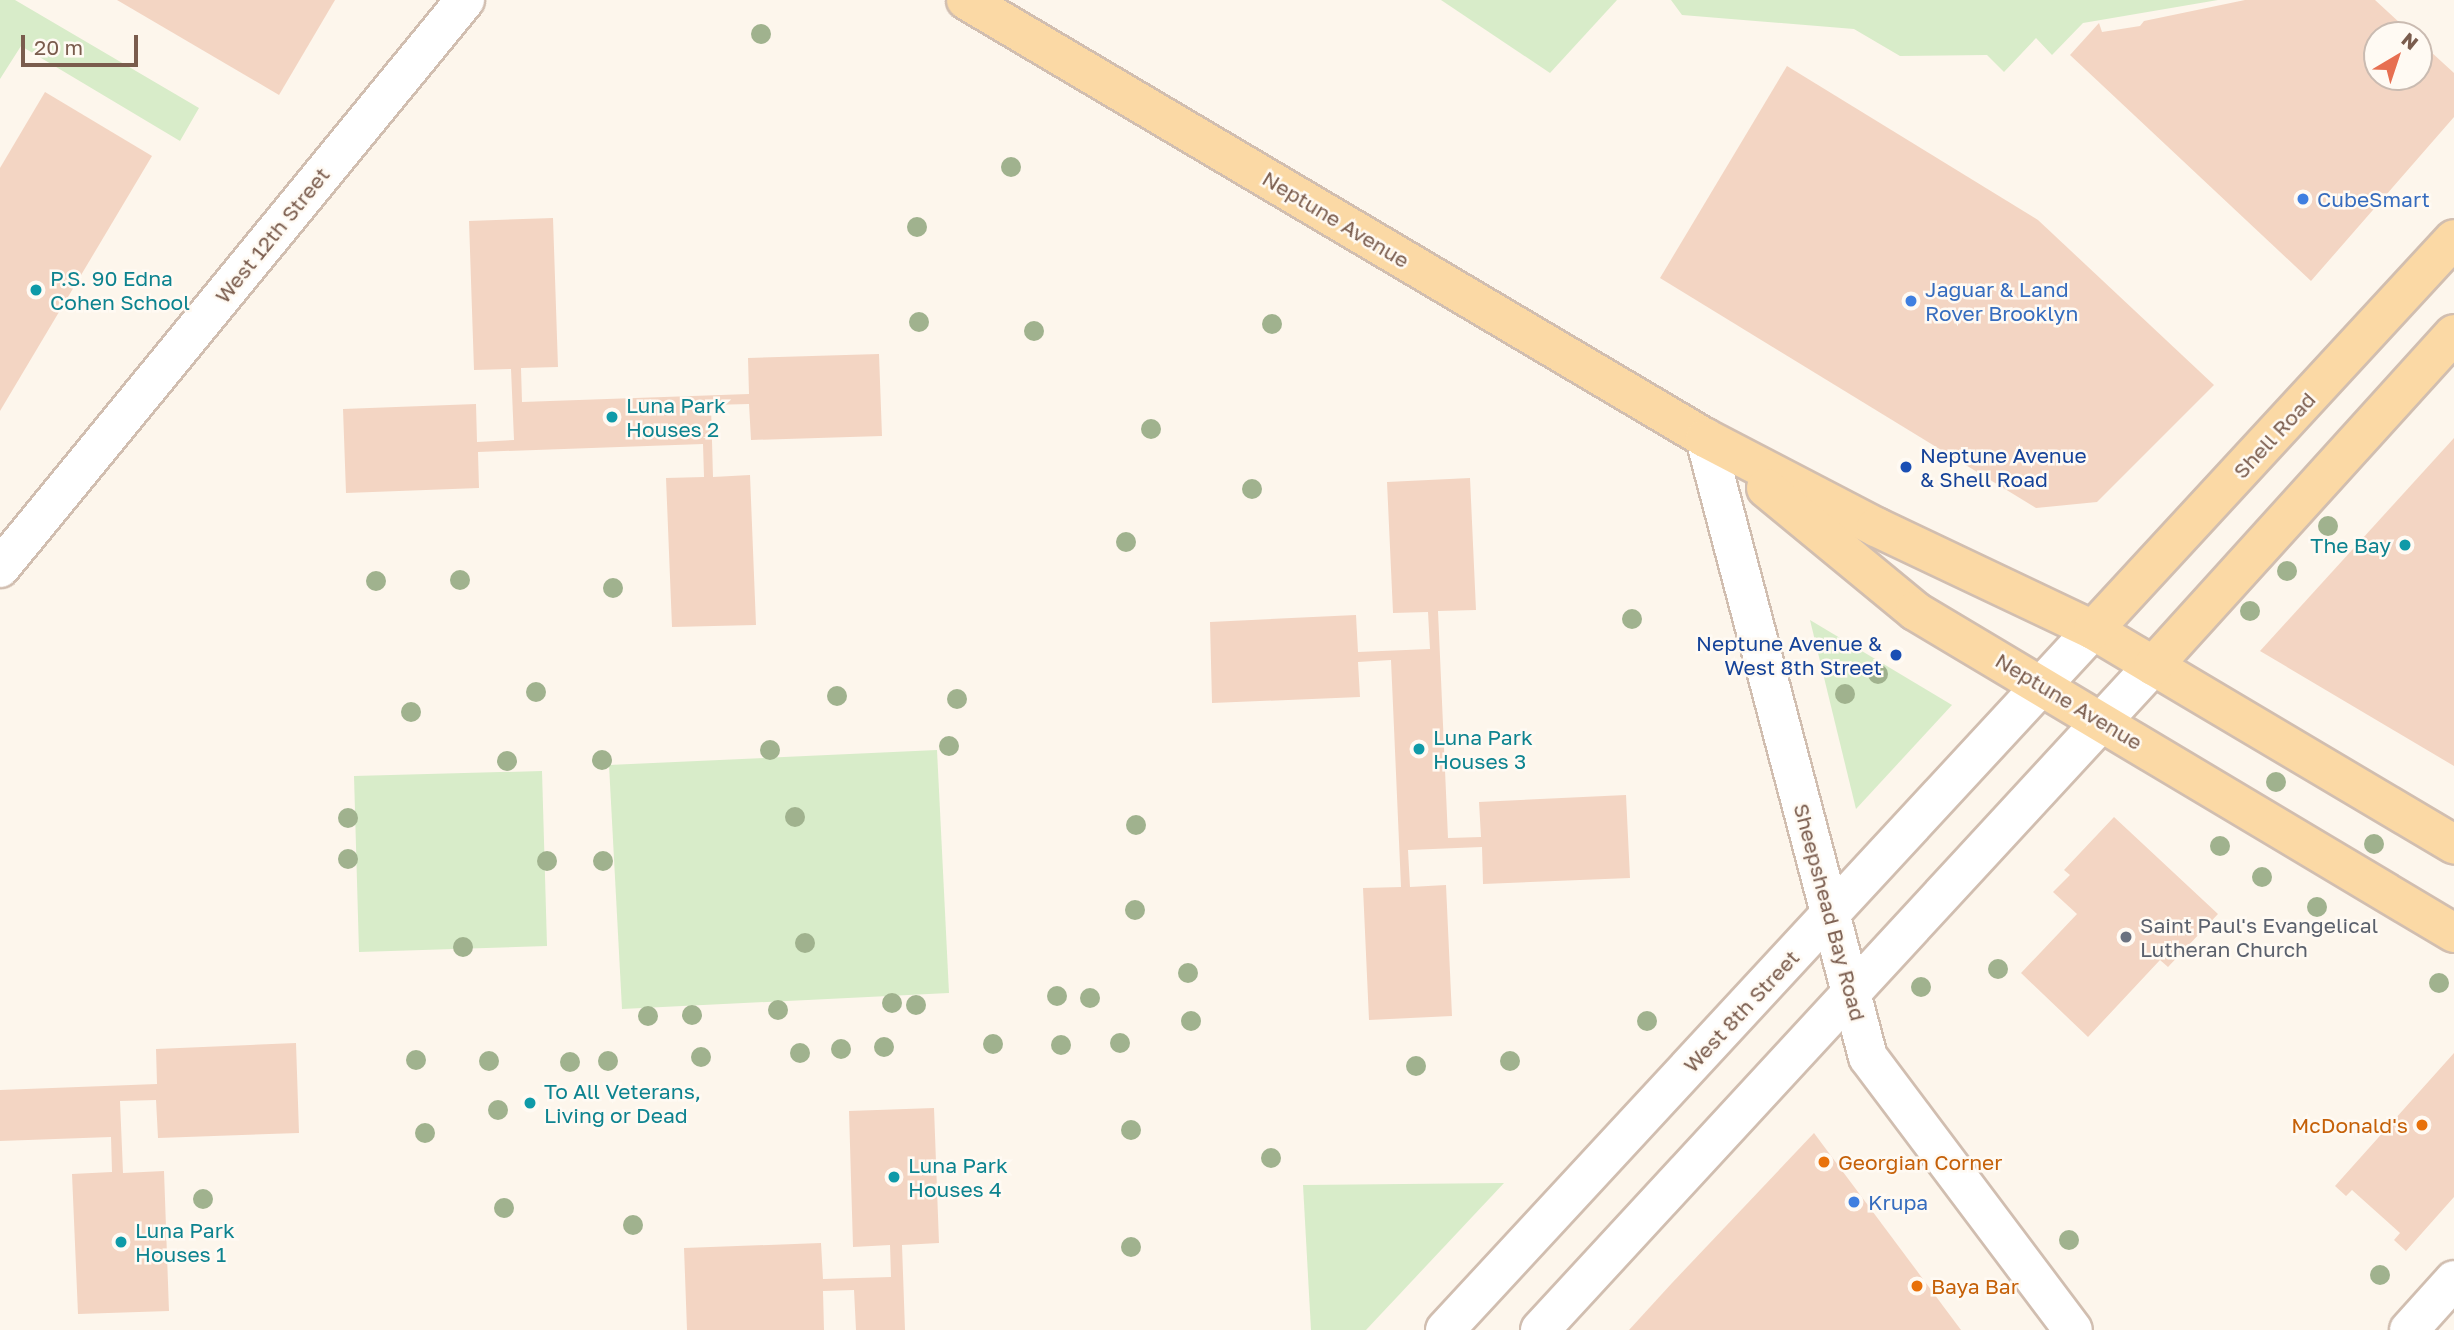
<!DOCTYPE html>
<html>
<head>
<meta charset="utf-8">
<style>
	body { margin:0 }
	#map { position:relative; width:2454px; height:1330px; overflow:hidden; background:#fdf6ec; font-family:"Golos Text",sans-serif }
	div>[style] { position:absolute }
	.green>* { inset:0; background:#d8ecc9 }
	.building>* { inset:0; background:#f3d5c3 }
	.roads { filter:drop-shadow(2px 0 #d1beb0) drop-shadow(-2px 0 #d1beb0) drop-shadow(0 2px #d1beb0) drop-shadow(0 -2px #d1beb0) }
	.minor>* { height:38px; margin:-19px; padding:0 19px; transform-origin:19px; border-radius:19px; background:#fff }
	.major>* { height:38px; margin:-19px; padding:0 19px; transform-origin:19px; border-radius:19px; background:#fbd9a5 }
	.trees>* { width:20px; height:20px; margin:-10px; border-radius:50%; background:#a0b28e }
	.dots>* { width:19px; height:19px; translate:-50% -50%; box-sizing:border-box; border:4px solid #fffaf3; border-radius:50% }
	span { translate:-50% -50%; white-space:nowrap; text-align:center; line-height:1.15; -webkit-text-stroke:5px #fffaf3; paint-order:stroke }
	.shop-label { font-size:21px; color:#366cbe }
	.left { translate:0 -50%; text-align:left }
	.street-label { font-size:21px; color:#7a5c4d }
	.culture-label { font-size:21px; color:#0d838f }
	.right { translate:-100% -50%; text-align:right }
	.transit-label { font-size:21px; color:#164399 }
	.worship-label { font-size:21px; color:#5b616d }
	.food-label { font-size:21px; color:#c56008 }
	.north { position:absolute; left:2363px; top:21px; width:70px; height:70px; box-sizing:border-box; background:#fffaf3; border:2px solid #cabbb1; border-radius:50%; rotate:39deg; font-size:19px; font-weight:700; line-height:28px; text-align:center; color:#7a5c4d }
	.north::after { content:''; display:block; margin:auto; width:24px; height:32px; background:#e76f51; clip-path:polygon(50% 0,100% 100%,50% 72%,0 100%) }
	.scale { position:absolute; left:21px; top:35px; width:117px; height:32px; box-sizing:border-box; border:4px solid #7a5c4d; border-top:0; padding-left:9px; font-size:21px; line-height:24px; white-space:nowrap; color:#7a5c4d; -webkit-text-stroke:5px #fffaf3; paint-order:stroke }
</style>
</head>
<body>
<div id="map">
	<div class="green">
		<div style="clip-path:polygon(0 0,15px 0,199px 108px,180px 141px,21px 46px,0 79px)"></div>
		<div style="clip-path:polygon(1441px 0,1617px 0,1550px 73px)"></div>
		<div style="clip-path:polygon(1671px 0,2218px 0,2083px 23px,2052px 55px,2036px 38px,2004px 72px,1987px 55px,1900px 56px,1854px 29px,1682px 15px)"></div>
		<div style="clip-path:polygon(1810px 620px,1952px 705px,1856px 809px)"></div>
		<div style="clip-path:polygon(937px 750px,949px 993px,622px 1009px,609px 765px)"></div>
		<div style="clip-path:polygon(542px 771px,547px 946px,359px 952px,354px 776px)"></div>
		<div style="clip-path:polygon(1504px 1183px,1366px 1330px,1311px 1330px,1303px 1185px)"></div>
	</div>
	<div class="building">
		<div style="clip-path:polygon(117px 0,335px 0,279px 95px)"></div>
		<div style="clip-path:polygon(2245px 0,2375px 0,2413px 35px,2377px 35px,2377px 77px,2419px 77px,2419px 41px,2454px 73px,2454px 117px,2311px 281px,2070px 55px,2099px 23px,2102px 32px,2140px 26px,2144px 21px)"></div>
		<div style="clip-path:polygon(1787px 66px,2038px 220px,2214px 385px,2097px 502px,2036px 508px,1660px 278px)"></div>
		<div style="clip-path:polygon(45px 92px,152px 156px,0 411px,0 168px)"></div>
		<div style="clip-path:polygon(553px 218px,558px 367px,521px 368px,522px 402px,749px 394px,748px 358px,879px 354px,882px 436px,751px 440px,749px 404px,711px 405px,713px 477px,750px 475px,756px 625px,672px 627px,666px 478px,704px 477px,703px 444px,478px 452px,479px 488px,346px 493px,343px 409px,476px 404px,477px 442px,514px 440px,511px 369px,474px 370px,469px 221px)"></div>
		<div style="clip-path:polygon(2454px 438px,2454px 766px,2260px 651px)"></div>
		<div style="clip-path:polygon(1470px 478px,1476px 610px,1438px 611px,1448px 838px,1481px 837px,1479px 802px,1626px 795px,1630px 878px,1483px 884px,1482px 847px,1408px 850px,1410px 887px,1446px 885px,1452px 1016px,1369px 1020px,1363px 888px,1401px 887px,1391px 660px,1358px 662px,1360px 697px,1212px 703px,1210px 622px,1356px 615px,1358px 652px,1430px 649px,1428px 612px,1393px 613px,1387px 482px)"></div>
		<div style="clip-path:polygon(2114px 817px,2218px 914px,2168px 967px,2160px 960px,2088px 1037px,2021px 973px,2077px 914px,2053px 892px,2070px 875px,2064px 870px)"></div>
		<div style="clip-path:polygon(296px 1043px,299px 1133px,158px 1138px,156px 1100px,120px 1101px,123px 1173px,164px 1171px,169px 1311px,78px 1314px,72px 1174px,112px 1172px,111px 1137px,0 1141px,0 1090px,157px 1084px,156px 1049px)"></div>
		<div style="clip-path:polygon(2454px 1053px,2454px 1197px,2406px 1251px,2394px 1240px,2400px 1233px,2352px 1190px,2346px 1196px,2335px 1186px)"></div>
		<div style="clip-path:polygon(934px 1108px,939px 1243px,902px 1245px,905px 1330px,856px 1330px,854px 1290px,823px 1291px,824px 1330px,687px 1330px,684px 1248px,821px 1243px,823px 1279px,891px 1277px,890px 1245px,853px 1247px,849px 1111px)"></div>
		<div style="clip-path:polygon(1814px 1133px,1961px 1330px,1629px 1330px,1672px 1283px)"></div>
	</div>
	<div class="roads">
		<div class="minor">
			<div style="left:1705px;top:438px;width:640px;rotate:75.25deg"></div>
			<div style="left:1868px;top:1057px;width:341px;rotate:53.1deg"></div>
			<div style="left:0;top:568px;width:734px;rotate:-50.69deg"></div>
			<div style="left:1445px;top:1330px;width:954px;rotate:-47.21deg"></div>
			<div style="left:1540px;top:1330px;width:904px;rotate:-47.29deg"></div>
			<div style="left:2409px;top:1330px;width:67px;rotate:-48deg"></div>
		</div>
		<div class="major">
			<div style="left:966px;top:0;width:859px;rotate:30.65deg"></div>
			<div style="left:1705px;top:438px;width:193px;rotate:27.5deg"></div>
			<div style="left:1876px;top:527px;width:240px;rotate:25.4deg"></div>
			<div style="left:2093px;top:630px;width:420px;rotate:30.7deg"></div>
			<div style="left:1766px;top:488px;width:193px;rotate:39.5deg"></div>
			<div style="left:1915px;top:611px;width:628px;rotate:30.85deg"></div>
			<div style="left:2093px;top:630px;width:532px;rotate:-47.28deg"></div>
			<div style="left:2153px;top:666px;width:448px;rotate:-47.8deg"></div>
		</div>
	</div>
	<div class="trees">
		<div style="left:761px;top:34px"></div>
		<div style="left:1011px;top:167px"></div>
		<div style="left:917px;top:227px"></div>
		<div style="left:919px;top:322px"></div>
		<div style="left:1272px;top:324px"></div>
		<div style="left:1034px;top:331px"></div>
		<div style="left:1151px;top:429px"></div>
		<div style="left:1252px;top:489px"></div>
		<div style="left:2328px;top:526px"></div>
		<div style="left:1126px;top:542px"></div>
		<div style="left:2287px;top:571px"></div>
		<div style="left:460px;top:580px"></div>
		<div style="left:376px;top:581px"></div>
		<div style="left:613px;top:588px"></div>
		<div style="left:2250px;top:611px"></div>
		<div style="left:1632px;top:619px"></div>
		<div style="left:1878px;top:674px"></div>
		<div style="left:536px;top:692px"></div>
		<div style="left:1845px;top:694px"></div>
		<div style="left:837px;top:696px"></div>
		<div style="left:957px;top:699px"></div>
		<div style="left:411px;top:712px"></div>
		<div style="left:949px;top:746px"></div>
		<div style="left:770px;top:750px"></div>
		<div style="left:602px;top:760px"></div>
		<div style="left:507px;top:761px"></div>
		<div style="left:2276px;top:782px"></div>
		<div style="left:795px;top:817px"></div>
		<div style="left:348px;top:818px"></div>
		<div style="left:1136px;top:825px"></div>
		<div style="left:2374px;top:844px"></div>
		<div style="left:2220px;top:846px"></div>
		<div style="left:348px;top:859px"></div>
		<div style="left:547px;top:861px"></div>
		<div style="left:603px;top:861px"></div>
		<div style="left:2262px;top:877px"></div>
		<div style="left:2317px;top:907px"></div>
		<div style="left:1135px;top:910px"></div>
		<div style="left:805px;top:943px"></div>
		<div style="left:463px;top:947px"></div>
		<div style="left:1998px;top:969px"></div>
		<div style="left:1188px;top:973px"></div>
		<div style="left:2439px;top:983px"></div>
		<div style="left:1921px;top:987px"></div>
		<div style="left:1057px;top:996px"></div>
		<div style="left:1090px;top:998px"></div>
		<div style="left:892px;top:1003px"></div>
		<div style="left:916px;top:1005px"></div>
		<div style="left:778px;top:1010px"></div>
		<div style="left:692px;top:1015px"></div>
		<div style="left:648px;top:1016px"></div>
		<div style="left:1191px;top:1021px"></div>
		<div style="left:1647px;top:1021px"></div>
		<div style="left:1120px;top:1043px"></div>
		<div style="left:993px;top:1044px"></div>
		<div style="left:1061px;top:1045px"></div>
		<div style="left:884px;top:1047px"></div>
		<div style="left:841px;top:1049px"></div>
		<div style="left:800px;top:1053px"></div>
		<div style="left:701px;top:1057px"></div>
		<div style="left:416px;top:1060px"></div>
		<div style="left:489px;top:1061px"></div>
		<div style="left:608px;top:1061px"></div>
		<div style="left:1510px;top:1061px"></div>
		<div style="left:570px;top:1062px"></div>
		<div style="left:1416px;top:1066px"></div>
		<div style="left:498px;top:1110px"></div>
		<div style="left:1131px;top:1130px"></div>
		<div style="left:425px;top:1133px"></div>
		<div style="left:1271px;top:1158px"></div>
		<div style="left:203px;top:1199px"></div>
		<div style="left:504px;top:1208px"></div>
		<div style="left:633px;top:1225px"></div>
		<div style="left:2069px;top:1240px"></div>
		<div style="left:1131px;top:1247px"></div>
		<div style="left:2380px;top:1275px"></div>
	</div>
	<div class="dots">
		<div style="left:2303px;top:199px;background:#3f7fe0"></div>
		<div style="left:36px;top:290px;background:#0f9aa8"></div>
		<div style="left:1911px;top:301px;background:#3f7fe0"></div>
		<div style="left:612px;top:417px;background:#0f9aa8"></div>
		<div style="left:1906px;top:467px;background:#1a4fb4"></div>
		<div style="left:2405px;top:545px;background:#0f9aa8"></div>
		<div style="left:1896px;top:655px;background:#1a4fb4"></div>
		<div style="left:1419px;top:749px;background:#0f9aa8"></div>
		<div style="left:2126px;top:937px;background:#6b7280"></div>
		<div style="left:530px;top:1103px;background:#0f9aa8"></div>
		<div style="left:2422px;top:1125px;background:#e8710a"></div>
		<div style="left:1824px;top:1162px;background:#e8710a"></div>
		<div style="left:894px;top:1177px;background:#0f9aa8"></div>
		<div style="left:1854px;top:1202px;background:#3f7fe0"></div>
		<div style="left:121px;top:1242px;background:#0f9aa8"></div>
		<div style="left:1917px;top:1286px;background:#e8710a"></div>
	</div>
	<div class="shop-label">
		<span class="left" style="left:2317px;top:199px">CubeSmart</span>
		<span class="left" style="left:1925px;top:301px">Jaguar &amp; Land<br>Rover Brooklyn</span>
		<span class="left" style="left:1868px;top:1202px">Krupa</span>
	</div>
	<div class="street-label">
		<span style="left:1336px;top:219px;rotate:31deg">Neptune Avenue</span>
		<span style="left:272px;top:235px;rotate:-51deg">West 12th Street</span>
		<span style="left:2274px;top:435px;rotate:-47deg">Shell Road</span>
		<span style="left:2069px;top:701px;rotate:31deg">Neptune Avenue</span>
		<span style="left:1830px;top:912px;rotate:75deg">Sheepshead Bay Road</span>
		<span style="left:1741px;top:1011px;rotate:-47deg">West 8th Street</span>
	</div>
	<div class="culture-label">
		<span class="left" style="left:50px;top:290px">P.S. 90 Edna<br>Cohen School</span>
		<span class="left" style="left:626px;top:417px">Luna Park<br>Houses 2</span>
		<span class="right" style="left:2391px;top:545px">The Bay</span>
		<span class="left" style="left:1433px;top:749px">Luna Park<br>Houses 3</span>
		<span class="left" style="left:544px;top:1103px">To All Veterans,<br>Living or Dead</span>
		<span class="left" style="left:908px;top:1177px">Luna Park<br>Houses 4</span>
		<span class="left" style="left:135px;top:1242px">Luna Park<br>Houses 1</span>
	</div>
	<div class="transit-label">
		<span class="left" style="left:1920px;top:467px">Neptune Avenue<br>&amp; Shell Road</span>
		<span class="right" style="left:1882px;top:655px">Neptune Avenue &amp;<br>West 8th Street</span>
	</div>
	<div class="worship-label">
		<span class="left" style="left:2140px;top:937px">Saint Paul's Evangelical<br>Lutheran Church</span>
	</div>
	<div class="food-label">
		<span class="right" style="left:2408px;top:1125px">McDonald's</span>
		<span class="left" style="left:1838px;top:1162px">Georgian Corner</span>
		<span class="left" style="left:1931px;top:1286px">Baya Bar</span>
	</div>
	<div class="north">N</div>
	<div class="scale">20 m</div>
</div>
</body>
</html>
